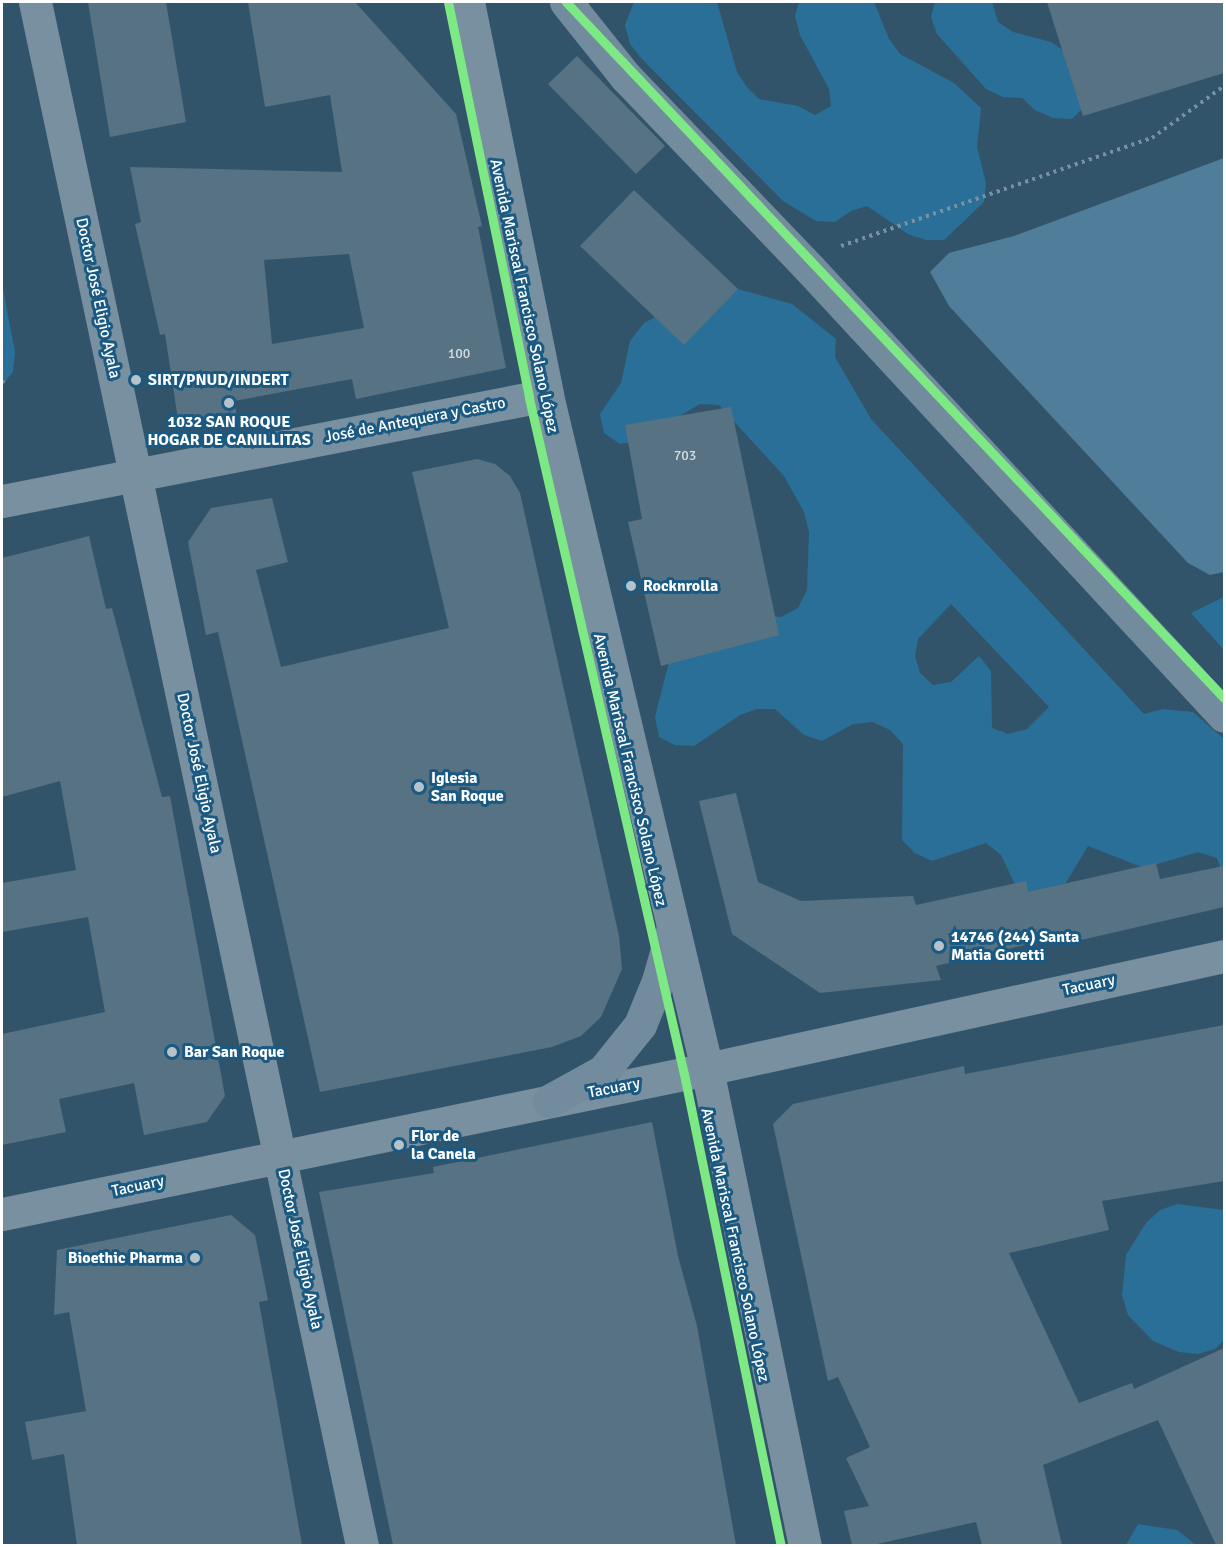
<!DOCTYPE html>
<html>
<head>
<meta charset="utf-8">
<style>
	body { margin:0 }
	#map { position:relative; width:1226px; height:1547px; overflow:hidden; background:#32546a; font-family:Signika,sans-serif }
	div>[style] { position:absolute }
	.green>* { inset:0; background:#2a6f98 }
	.water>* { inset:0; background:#507d9a }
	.building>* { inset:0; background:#577283 }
	.path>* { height:4px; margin-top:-2px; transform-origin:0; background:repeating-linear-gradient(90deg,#7890a0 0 3px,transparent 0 7.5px) }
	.minor>* { height:33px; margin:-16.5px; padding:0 16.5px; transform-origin:16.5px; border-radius:16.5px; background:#7890a0 }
	.tertiary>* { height:33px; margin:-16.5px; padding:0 16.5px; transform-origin:16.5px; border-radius:16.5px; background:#7890a0 }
	.secondary>* { height:33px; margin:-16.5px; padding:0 16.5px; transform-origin:16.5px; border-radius:16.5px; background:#738c9d }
	.trunk>* { height:33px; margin:-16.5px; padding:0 16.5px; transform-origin:16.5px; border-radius:16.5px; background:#78909f }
	.cycleway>* { height:9px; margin:-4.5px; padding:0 4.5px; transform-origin:4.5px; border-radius:4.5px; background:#7ce984 }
	.dots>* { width:16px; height:16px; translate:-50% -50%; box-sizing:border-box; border:3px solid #1a5982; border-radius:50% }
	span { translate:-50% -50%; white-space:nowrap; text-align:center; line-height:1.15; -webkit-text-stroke:6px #1a5982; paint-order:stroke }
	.number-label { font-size:14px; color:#d5dce0 }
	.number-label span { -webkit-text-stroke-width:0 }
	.street-label { font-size:16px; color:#fff }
	.poi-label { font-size:16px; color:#fff; font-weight:700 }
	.left { translate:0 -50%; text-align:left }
	.right { translate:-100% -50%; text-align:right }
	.frame { position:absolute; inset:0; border:3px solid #fff; pointer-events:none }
</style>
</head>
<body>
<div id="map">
	<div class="green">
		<div style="clip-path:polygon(634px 2px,717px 2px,737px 72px,746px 86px,759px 99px,798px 106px,815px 115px,831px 106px,829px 89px,800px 35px,795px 16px,799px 2px,874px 2px,889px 39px,900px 54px,954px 83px,981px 108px,977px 147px,986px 183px,984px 202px,944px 240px,926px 240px,908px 234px,867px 206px,851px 211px,835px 222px,816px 221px,783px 201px,642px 59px,630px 44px,625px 25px)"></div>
		<div style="clip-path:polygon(935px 2px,992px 2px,998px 22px,1013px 32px,1051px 42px,1067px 53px,1086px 105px,1072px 119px,1053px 118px,1035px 110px,1022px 98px,1003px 97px,986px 89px,937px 34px,931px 17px)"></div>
		<div style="clip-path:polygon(2px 284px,15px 352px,13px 372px,2px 385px)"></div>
		<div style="clip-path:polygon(evenodd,738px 289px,792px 304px,836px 339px,835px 357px,871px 419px,1144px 714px,1163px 709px,1193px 712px,1224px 739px,1224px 877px,1217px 858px,1198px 852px,1144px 868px,1088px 846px,1050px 909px,1018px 891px,1001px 855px,986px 843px,932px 861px,915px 853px,902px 840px,903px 744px,890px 730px,873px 722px,853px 724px,822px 741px,804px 735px,775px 709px,757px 709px,740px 715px,694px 746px,675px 745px,659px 737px,655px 717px,670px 658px,739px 613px,781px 617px,798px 608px,807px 590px,809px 532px,804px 512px,784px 476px,719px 405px,700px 404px,638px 441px,620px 444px,604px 433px,600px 414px,621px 383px,630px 341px,644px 323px,678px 305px,738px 289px,951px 604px,1049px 707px,1027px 729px,1008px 734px,992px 728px,991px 671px,979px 656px,951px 682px,933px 685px,920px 673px,915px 656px,918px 639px,951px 604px)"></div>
		<div style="clip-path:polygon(1224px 597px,1224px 650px,1191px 613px)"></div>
		<div style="clip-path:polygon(1177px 1204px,1224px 1210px,1224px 1340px,1215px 1349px,1198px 1354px,1179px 1352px,1153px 1341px,1128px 1315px,1122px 1295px,1126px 1255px,1146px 1223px,1160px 1210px)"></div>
		<div style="clip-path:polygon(1138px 1524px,1177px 1530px,1196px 1545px,1126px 1545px)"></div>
	</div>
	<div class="water">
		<div style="clip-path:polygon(1224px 158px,1224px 572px,1210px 575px,1188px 563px,949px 306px,930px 272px,949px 253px,1014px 236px)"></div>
	</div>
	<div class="building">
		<div style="clip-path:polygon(88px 2px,166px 2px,186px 122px,110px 137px)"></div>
		<div style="clip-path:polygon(evenodd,248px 2px,355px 2px,456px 114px,482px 226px,478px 227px,506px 368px,356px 399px,352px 379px,234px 401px,237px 417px,179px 426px,165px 334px,160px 335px,135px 224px,141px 222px,130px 167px,342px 172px,330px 95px,265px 107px,248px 2px,349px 254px,364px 328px,272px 344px,264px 260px,349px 254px)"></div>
		<div style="clip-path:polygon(1047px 2px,1224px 2px,1224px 73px,1083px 116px)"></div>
		<div style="clip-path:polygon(577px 56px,665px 146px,636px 174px,548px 84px)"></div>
		<div style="clip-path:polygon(634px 190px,738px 289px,684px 345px,580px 246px)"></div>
		<div style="clip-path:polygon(731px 407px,779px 635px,661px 666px,628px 522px,642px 519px,625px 425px)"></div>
		<div style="clip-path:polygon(477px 459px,495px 464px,510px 476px,520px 493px,619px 936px,622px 969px,601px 1017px,581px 1036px,552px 1047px,320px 1092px,218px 632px,206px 635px,188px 542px,211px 508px,272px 498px,288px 562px,256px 570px,281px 667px,449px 628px,412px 472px)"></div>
		<div style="clip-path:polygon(89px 536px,106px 609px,112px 608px,162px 797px,170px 796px,225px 1096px,207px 1122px,144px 1135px,134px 1083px,59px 1099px,66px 1132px,2px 1145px,2px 1034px,105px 1012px,88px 917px,2px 932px,2px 883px,76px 870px,60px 781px,2px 797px,2px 558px)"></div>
		<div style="clip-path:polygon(736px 793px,758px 882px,801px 901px,913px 896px,916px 905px,1026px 881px,1028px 892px,1156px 863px,1160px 879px,1224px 866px,1224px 907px,1068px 943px,1066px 935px,936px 966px,941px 980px,820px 993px,732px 934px,699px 801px)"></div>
		<div style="clip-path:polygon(1224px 1025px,1224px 1181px,1102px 1201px,1109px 1230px,1009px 1253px,1079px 1403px,1132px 1383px,1134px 1389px,1224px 1348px,1224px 1545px,1216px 1545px,1158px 1420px,1043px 1465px,1062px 1545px,982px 1545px,976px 1522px,873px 1545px,852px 1545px,844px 1511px,869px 1506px,846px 1458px,870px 1447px,838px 1377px,828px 1381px,773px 1124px,793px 1104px,964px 1066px,965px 1074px)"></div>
		<div style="clip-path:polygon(652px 1122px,678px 1256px,697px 1326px,736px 1545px,393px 1545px,319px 1192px,434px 1173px,433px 1167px)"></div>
		<div style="clip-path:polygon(231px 1215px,255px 1235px,268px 1300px,259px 1302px,302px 1545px,77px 1545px,64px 1454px,32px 1460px,25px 1422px,86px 1411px,69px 1312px,54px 1315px,57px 1250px)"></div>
	</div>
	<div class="path">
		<div style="left:841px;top:246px;width:329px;rotate:-19.2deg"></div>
		<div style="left:1152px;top:138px;width:89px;rotate:-35.8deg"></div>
		<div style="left:2px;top:381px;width:3px;rotate:45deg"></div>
	</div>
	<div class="minor">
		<div style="left:35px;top:2px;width:1578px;rotate:78.04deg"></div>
		<div style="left:2px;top:501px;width:555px;rotate:-11.01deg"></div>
		<div style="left:2px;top:1214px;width:720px;rotate:-11.62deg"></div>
	</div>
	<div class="tertiary">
		<div style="left:707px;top:1069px;width:529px;rotate:-12.33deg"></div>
	</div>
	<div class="secondary">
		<div style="left:566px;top:2px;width:95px;rotate:51.4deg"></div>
		<div style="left:625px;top:76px;width:267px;rotate:46.2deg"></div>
		<div style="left:810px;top:269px;width:609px;rotate:47.19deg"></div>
		<div style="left:549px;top:1101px;width:62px;rotate:-29.1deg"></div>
		<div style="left:603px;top:1071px;width:59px;rotate:-51.2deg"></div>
		<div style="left:640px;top:1025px;width:48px;rotate:-67.8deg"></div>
		<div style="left:658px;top:981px;width:55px;rotate:-74.2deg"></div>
	</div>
	<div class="trunk">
		<div style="left:468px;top:2px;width:401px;rotate:78.6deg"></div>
		<div style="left:547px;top:395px;width:693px;rotate:76.65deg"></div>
		<div style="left:707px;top:1069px;width:487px;rotate:78.4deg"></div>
	</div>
	<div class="cycleway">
		<div style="left:448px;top:2px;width:404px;rotate:78.4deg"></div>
		<div style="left:529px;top:398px;width:694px;rotate:77.09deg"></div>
		<div style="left:684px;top:1074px;width:482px;rotate:78.4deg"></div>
		<div style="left:566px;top:2px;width:958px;rotate:46.61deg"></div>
	</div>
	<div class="dots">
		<div style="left:136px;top:380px;background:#b7c3cb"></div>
		<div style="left:229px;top:403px;background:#b7c3cb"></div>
		<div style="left:631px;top:586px;background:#b7c3cb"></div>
		<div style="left:419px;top:787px;background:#b7c3cb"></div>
		<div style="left:939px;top:946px;background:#b7c3cb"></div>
		<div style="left:172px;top:1052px;background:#b7c3cb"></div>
		<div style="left:399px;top:1145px;background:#b7c3cb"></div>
		<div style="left:195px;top:1258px;background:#b7c3cb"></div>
	</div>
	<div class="number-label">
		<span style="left:459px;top:354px">100</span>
		<span style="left:685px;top:456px">703</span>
	</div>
	<div class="street-label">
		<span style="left:524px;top:296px;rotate:78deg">Avenida Mariscal Francisco Solano López</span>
		<span style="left:98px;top:298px;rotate:78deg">Doctor José Eligio Ayala</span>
		<span style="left:415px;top:420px;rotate:-11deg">José de Antequera y Castro</span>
		<span style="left:630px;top:770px;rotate:77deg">Avenida Mariscal Francisco Solano López</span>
		<span style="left:199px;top:773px;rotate:78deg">Doctor José Eligio Ayala</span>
		<span style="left:1089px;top:985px;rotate:-12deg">Tacuary</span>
		<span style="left:614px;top:1088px;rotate:-11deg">Tacuary</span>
		<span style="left:138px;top:1186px;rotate:-12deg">Tacuary</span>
		<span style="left:735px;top:1245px;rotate:78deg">Avenida Mariscal Francisco Solano López</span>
		<span style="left:300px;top:1249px;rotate:78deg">Doctor José Eligio Ayala</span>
	</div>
	<div class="poi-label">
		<span class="left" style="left:148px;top:380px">SIRT/PNUD/INDERT</span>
		<span style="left:229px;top:431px">1032 SAN ROQUE<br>HOGAR DE CANILLITAS</span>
		<span class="left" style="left:643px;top:586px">Rocknrolla</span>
		<span class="left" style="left:431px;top:787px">Iglesia<br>San Roque</span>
		<span class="left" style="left:951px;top:946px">14746 (244) Santa<br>Matia Goretti</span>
		<span class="left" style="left:184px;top:1052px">Bar San Roque</span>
		<span class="left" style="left:411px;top:1145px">Flor de<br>la Canela</span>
		<span class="right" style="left:183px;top:1258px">Bioethic Pharma</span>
	</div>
	<div class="frame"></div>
</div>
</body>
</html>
